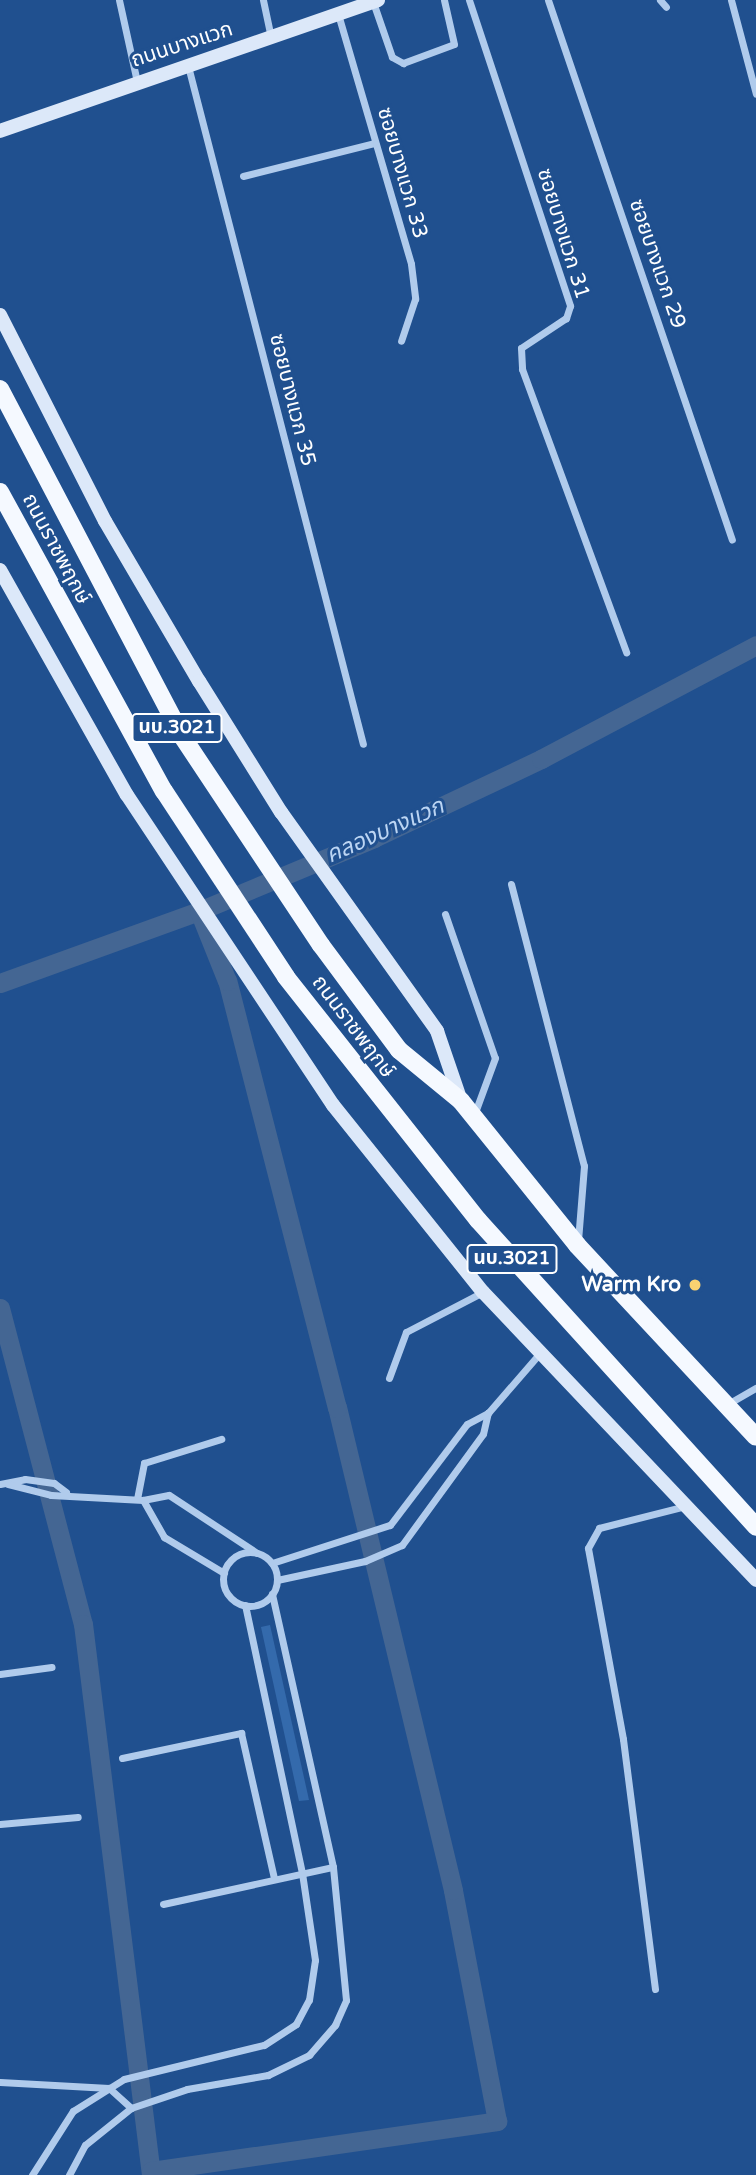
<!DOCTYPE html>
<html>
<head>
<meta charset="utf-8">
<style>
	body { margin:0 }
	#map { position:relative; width:756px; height:2175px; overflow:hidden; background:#20508f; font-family:"Varela Round","Noto Sans Thai",sans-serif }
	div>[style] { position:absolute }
	.green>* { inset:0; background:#346aac }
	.canal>* { height:19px; margin:-9.5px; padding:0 9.5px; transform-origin:9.5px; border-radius:9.5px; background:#446693 }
	.street>* { height:7px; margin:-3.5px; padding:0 3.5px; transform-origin:3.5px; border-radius:3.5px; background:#b0cbec }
	.street>.ring { margin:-3.5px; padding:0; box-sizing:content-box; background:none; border:7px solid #b0cbec; border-radius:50% }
	.secondary>* { height:14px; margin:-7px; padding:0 7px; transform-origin:7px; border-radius:7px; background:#dce8f9 }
	.primary>* { height:18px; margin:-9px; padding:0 9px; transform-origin:9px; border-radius:9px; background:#f5f9ff }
	.dots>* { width:19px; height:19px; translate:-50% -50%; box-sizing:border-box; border:4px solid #20508f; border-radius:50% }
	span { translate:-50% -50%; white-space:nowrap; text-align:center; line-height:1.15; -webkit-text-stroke:6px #20508f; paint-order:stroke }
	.shield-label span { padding:2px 5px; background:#20508f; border:2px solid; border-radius:5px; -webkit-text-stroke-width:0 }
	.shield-label { font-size:19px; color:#fff; font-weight:700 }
	.street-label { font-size:21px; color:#fff }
	.poi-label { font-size:21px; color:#fff; font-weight:700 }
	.right { translate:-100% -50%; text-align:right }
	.water-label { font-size:23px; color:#bcd5f3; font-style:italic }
</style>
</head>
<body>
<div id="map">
	<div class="green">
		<div style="clip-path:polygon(270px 1625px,309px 1800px,299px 1801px,261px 1627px)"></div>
	</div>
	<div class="canal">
		<div style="left:0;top:983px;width:212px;rotate:-19.9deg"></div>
		<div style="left:199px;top:911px;width:190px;rotate:-22.6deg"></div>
		<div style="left:374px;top:838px;width:185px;rotate:-25.3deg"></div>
		<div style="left:541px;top:759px;width:243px;rotate:-27.9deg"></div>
		<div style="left:0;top:1308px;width:327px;rotate:75.3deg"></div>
		<div style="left:83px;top:1624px;width:555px;rotate:82.96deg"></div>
		<div style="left:151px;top:2171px;width:350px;rotate:-8.2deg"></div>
		<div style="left:497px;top:2121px;width:235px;rotate:-100.8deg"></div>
		<div style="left:453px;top:1890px;width:496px;rotate:-103.5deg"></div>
		<div style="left:337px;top:1408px;width:441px;rotate:-104.4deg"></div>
		<div style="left:227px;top:981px;width:75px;rotate:-111.8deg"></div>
	</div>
	<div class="street">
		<div style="left:119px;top:0;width:84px;rotate:77.6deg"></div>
		<div style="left:263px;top:0;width:38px;rotate:78deg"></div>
		<div style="left:469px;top:0;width:322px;rotate:71.7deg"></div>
		<div style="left:570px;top:306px;width:13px;rotate:108deg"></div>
		<div style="left:566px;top:318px;width:54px;rotate:146.3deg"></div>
		<div style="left:521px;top:348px;width:21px;rotate:87deg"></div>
		<div style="left:522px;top:369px;width:302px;rotate:69.8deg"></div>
		<div style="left:548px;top:0;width:570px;rotate:71.18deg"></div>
		<div style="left:660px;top:0;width:9px;rotate:49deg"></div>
		<div style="left:731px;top:0;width:97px;rotate:75.1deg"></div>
		<div style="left:373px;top:2px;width:58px;rotate:70.9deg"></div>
		<div style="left:392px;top:57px;width:13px;rotate:29deg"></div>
		<div style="left:403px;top:63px;width:54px;rotate:-20.4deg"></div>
		<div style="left:454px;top:44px;width:45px;rotate:-102.8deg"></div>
		<div style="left:338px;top:14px;width:260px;rotate:73.7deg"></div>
		<div style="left:411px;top:264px;width:35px;rotate:83deg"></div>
		<div style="left:415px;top:299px;width:44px;rotate:108.4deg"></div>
		<div style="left:188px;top:66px;width:700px;rotate:75.53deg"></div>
		<div style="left:243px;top:176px;width:135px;rotate:-14.1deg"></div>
		<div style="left:511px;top:884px;width:291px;rotate:75.5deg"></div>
		<div style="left:584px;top:1166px;width:75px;rotate:94.6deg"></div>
		<div style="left:445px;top:914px;width:152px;rotate:70.9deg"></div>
		<div style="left:495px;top:1058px;width:61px;rotate:110.2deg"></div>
		<div style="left:389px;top:1378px;width:49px;rotate:-69.7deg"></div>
		<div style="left:406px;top:1332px;width:87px;rotate:-27.5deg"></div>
		<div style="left:726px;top:1405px;width:34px;rotate:-30deg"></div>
		<div style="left:0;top:1484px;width:25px;rotate:-11deg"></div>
		<div style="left:25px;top:1479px;width:29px;rotate:8deg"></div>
		<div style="left:54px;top:1483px;width:15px;rotate:37deg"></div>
		<div style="left:8px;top:1484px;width:44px;rotate:14.3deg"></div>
		<div style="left:51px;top:1495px;width:92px;rotate:3.1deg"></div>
		<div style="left:143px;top:1500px;width:26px;rotate:-11deg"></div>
		<div style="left:169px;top:1495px;width:105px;rotate:33.4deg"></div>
		<div style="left:137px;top:1499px;width:37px;rotate:-79deg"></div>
		<div style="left:144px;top:1463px;width:81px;rotate:-17.3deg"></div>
		<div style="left:143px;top:1500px;width:43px;rotate:60.4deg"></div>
		<div style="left:164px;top:1537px;width:70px;rotate:31deg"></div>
		<div class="ring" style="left:223px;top:1552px;width:47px;height:47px"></div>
		<div style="left:272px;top:1563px;width:124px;rotate:-17.9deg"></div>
		<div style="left:390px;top:1525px;width:127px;rotate:-52.7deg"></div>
		<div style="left:467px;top:1424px;width:24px;rotate:-28deg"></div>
		<div style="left:488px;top:1413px;width:79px;rotate:-49.1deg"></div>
		<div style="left:277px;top:1580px;width:90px;rotate:-12.2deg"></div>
		<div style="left:365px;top:1561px;width:40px;rotate:-23.4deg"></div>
		<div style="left:402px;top:1545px;width:137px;rotate:-53.9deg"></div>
		<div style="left:483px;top:1434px;width:22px;rotate:-77deg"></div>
		<div style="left:0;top:1674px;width:52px;rotate:-7.7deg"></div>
		<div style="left:122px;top:1758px;width:122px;rotate:-11.9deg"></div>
		<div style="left:241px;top:1733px;width:149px;rotate:77.2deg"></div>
		<div style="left:0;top:1824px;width:78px;rotate:-5.1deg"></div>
		<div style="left:163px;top:1904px;width:174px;rotate:-12.3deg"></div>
		<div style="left:655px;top:1989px;width:252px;rotate:-97.3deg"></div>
		<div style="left:623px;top:1739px;width:194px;rotate:-100.4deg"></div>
		<div style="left:588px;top:1548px;width:23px;rotate:-61deg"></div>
		<div style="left:599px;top:1528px;width:89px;rotate:-14.3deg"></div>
		<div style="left:0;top:2082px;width:109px;rotate:3.2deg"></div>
		<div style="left:109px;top:2088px;width:30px;rotate:42deg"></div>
		<div style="left:32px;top:2175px;width:76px;rotate:-57.4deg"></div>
		<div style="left:73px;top:2111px;width:60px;rotate:-32.1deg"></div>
		<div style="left:124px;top:2079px;width:144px;rotate:-13.7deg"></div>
		<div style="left:264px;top:2045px;width:38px;rotate:-33deg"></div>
		<div style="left:296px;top:2024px;width:27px;rotate:-62deg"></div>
		<div style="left:309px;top:2000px;width:40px;rotate:-81.5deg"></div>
		<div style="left:315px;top:1960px;width:88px;rotate:-98.5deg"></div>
		<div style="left:302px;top:1873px;width:274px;rotate:-102deg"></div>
		<div style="left:69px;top:2175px;width:34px;rotate:-62deg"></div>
		<div style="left:85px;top:2145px;width:59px;rotate:-38.8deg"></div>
		<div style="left:131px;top:2108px;width:59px;rotate:-18.7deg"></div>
		<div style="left:187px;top:2089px;width:82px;rotate:-9.8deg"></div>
		<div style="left:268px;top:2075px;width:46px;rotate:-26deg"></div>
		<div style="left:309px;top:2055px;width:40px;rotate:-49deg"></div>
		<div style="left:335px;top:2025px;width:27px;rotate:-66deg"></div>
		<div style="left:346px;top:2000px;width:134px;rotate:-95.6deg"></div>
		<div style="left:333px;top:1867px;width:280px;rotate:-102.6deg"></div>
	</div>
	<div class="secondary">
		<div style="left:0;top:131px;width:400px;rotate:-19.1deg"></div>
		<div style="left:0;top:315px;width:231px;rotate:63deg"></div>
		<div style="left:105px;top:521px;width:186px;rotate:59.6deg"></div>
		<div style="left:199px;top:681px;width:155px;rotate:58deg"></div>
		<div style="left:281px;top:812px;width:269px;rotate:54.5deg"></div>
		<div style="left:437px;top:1031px;width:74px;rotate:71.1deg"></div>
		<div style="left:0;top:570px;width:258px;rotate:60.6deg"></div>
		<div style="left:127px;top:795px;width:372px;rotate:56.4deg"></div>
		<div style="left:333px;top:1105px;width:240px;rotate:51.3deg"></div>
		<div style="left:483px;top:1292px;width:397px;rotate:46.5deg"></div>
	</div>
	<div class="primary">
		<div style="left:0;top:389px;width:392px;rotate:62.3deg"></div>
		<div style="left:182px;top:736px;width:251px;rotate:56.4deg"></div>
		<div style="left:321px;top:945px;width:131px;rotate:53.4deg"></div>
		<div style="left:399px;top:1050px;width:80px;rotate:39.4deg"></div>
		<div style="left:461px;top:1101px;width:185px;rotate:51.1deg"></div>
		<div style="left:577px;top:1245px;width:262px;rotate:47deg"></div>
		<div style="left:0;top:492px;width:341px;rotate:61.3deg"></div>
		<div style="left:164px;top:791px;width:222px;rotate:56.7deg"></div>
		<div style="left:286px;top:977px;width:310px;rotate:51.7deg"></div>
		<div style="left:478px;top:1220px;width:414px;rotate:47.8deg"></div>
	</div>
	<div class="dots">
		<div style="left:695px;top:1285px;background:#f9d271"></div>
	</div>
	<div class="shield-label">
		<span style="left:177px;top:728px">นบ.3021</span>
		<span style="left:512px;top:1259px">นบ.3021</span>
	</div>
	<div class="street-label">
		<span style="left:182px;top:45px;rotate:-18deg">ถนนบางแวก</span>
		<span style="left:402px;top:173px;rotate:74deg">ซอยบางแวก 33</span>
		<span style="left:563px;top:234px;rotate:73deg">ซอยบางแวก 31</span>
		<span style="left:657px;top:264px;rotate:71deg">ซอยบางแวก 29</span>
		<span style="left:292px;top:400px;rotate:76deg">ซอยบางแวก 35</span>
		<span style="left:56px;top:549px;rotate:62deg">ถนนราชพฤกษ์</span>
		<span style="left:353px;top:1027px;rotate:53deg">ถนนราชพฤกษ์</span>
	</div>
	<div class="poi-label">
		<span class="right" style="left:681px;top:1285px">Warm Kro</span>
	</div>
	<div class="water-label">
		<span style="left:385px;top:831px;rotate:-24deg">คลองบางแวก</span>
	</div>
</div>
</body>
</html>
